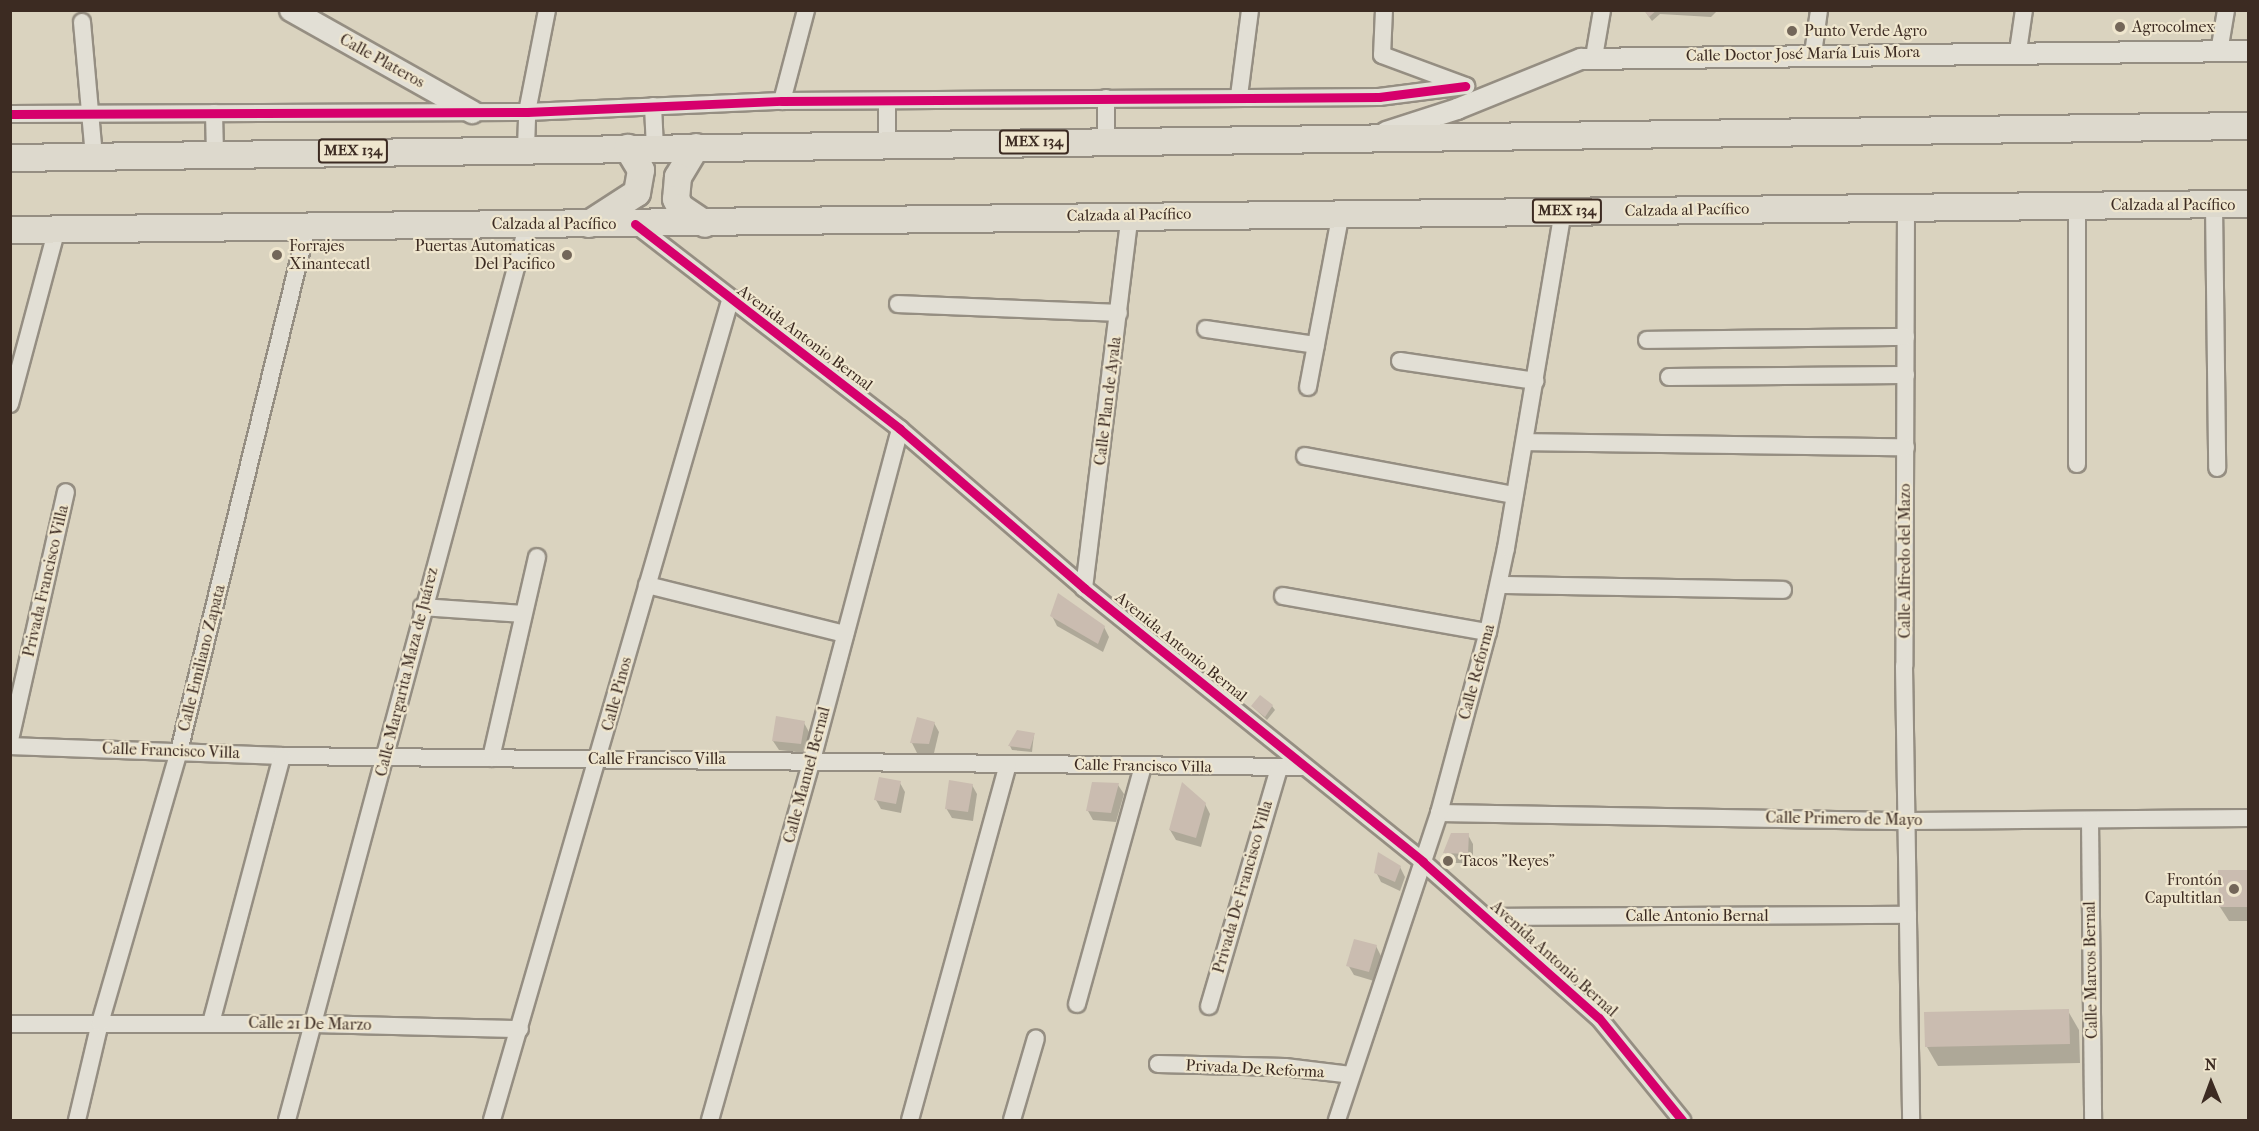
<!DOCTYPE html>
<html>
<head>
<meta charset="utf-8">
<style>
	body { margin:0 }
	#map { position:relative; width:2259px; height:1131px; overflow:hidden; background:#dad3bf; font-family:"IM FELL French Canon",serif }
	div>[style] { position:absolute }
	.shadow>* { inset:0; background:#0003 }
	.building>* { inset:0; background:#cabcb0 }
	.roads { filter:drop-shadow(2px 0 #958e82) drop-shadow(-2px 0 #958e82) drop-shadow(0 2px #958e82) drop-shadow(0 -2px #958e82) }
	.minor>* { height:16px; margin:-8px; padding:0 8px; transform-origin:8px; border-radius:8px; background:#e2dfd5 }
	.tertiary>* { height:20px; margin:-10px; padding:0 10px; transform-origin:10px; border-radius:10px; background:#e2dfd5 }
	.secondary>* { height:22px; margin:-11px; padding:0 11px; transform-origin:11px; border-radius:11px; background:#e2dfd5 }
	.primary>* { height:26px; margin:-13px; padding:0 13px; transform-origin:13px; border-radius:13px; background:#ddd9cd }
	.cycleway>* { height:9px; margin:-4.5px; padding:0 4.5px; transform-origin:4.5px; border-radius:4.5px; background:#d6006c }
	.dots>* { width:16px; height:16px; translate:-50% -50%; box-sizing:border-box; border:3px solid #efe6ce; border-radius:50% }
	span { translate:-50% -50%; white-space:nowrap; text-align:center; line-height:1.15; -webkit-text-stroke:4.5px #efe6ce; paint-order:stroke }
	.shield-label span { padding:2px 4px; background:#efe6ce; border:2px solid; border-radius:4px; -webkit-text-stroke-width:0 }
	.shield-label { font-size:15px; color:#3c2b22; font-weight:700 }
	.poi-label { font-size:16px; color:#3c2b22 }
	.left { translate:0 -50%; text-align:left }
	.right { translate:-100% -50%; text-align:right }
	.street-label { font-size:16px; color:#3c2b22 }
	.frame { position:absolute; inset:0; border:12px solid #3c2b22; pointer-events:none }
	.north { position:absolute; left:2181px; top:1053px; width:60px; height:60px; -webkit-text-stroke:4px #efe6ce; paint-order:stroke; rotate:359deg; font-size:16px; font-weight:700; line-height:24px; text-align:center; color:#3c2b22 }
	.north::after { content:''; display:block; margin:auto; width:21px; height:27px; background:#3c2b22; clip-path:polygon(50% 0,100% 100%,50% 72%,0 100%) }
</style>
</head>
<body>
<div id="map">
	<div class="shadow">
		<div style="clip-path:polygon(1644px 10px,1717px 11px,1711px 17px,1660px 14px,1652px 21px)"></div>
		<div style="clip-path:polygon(1052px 616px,1104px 627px,1109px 637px,1103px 652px,1057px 626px)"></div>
		<div style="clip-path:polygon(1272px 706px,1275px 710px,1267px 720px,1253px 707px)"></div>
		<div style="clip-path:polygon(918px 719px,934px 723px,939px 732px,934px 753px,917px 753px,912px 743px)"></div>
		<div style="clip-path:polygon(804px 723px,809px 732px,805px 753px,779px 750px,773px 741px)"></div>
		<div style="clip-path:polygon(1018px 732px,1034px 734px,1032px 752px,1012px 750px,1010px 746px)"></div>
		<div style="clip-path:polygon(900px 783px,905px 792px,901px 813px,881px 809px,876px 800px)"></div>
		<div style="clip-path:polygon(972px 785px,977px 794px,973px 821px,952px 818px,946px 808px)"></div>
		<div style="clip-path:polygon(1118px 785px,1124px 794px,1116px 822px,1093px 820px,1088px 811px)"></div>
		<div style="clip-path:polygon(1205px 804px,1210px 814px,1201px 847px,1176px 840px,1170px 830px)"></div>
		<div style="clip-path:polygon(1452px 834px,1468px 835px,1473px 844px,1473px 863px,1450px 863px,1445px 853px)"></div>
		<div style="clip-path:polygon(1400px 867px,1405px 877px,1400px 891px,1381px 882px,1376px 872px)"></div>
		<div style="clip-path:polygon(2220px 872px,2248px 872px,2248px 921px,2229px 921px,2220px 907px)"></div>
		<div style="clip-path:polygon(1376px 946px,1381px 956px,1374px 981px,1354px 975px,1348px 965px)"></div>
		<div style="clip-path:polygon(2068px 1011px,2079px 1030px,2080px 1063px,1938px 1066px,1927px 1047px)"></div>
	</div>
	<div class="building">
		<div style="clip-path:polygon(1644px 10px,1657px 10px,1649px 17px)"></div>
		<div style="clip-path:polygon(1058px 593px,1105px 626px,1098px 644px,1050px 616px)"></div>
		<div style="clip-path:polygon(1260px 695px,1273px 705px,1265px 717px,1251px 706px)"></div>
		<div style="clip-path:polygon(776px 716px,805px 721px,801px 744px,772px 741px)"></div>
		<div style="clip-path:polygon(917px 717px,935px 722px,929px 744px,910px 743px)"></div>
		<div style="clip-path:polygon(1017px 730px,1035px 733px,1030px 749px,1008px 746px)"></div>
		<div style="clip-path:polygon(879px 777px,901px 781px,896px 804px,874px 800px)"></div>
		<div style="clip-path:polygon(949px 780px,973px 784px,968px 812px,945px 809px)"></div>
		<div style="clip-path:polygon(1092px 782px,1119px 783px,1111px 813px,1086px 811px)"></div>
		<div style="clip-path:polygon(1182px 782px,1206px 803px,1196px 838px,1169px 830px)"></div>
		<div style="clip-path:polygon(1451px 833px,1469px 833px,1468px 854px,1443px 853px)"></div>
		<div style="clip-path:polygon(1378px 852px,1401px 866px,1395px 882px,1374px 873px)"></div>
		<div style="clip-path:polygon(2218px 870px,2248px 870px,2248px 907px,2219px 907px)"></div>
		<div style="clip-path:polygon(1354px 939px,1377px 945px,1369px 972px,1346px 966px)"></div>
		<div style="clip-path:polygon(2069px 1009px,2070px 1044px,1925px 1047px,1924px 1012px)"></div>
	</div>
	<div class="roads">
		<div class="minor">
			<div style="left:1384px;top:10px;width:45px;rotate:92.5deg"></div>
			<div style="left:1382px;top:55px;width:90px;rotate:20.3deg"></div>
			<div style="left:82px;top:22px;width:136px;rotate:84.9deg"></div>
			<div style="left:2018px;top:51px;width:41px;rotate:-81.7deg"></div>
			<div style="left:2219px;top:52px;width:43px;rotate:-80.5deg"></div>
			<div style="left:1813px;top:54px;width:44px;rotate:-82.2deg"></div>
			<div style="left:1594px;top:57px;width:48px;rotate:-80.3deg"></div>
			<div style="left:1239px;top:96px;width:87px;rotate:-82.7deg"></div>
			<div style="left:782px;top:101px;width:94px;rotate:-75.2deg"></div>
			<div style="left:653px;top:106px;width:42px;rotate:87.3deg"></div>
			<div style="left:214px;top:113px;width:41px;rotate:88.6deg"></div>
			<div style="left:10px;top:114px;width:517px;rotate:-0.22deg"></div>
			<div style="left:527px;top:112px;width:255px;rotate:-2.5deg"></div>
			<div style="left:782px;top:101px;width:597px;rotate:-0.38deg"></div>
			<div style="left:1379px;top:97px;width:87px;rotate:-7.3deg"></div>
			<div style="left:1106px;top:141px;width:43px;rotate:-90deg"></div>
			<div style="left:887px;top:144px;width:43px;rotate:-90deg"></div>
			<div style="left:526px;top:148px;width:36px;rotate:-88deg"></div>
			<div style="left:527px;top:112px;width:104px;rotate:-78.9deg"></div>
			<div style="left:2214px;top:205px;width:263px;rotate:89.3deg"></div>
			<div style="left:1906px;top:207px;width:459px;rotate:90.2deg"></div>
			<div style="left:1904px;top:666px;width:454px;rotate:89.1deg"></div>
			<div style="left:635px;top:224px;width:335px;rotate:37.7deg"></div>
			<div style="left:900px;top:429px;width:243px;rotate:40.8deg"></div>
			<div style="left:1084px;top:588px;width:436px;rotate:38.9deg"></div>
			<div style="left:1423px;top:862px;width:235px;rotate:41.6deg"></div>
			<div style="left:1599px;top:1018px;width:132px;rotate:50.9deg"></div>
			<div style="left:898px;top:304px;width:221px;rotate:2.3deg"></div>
			<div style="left:1206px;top:329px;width:111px;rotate:8.3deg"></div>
			<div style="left:1647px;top:340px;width:259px;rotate:-0.7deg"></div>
			<div style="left:1400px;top:361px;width:137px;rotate:8.4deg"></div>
			<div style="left:1669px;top:377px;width:237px;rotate:-0.5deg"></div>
			<div style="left:1308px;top:387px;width:178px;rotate:-79.3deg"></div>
			<div style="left:10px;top:404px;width:181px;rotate:-75deg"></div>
			<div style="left:1525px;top:442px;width:381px;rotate:0.8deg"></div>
			<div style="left:1305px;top:456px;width:213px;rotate:10.6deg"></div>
			<div style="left:2077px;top:464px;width:259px;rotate:-90deg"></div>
			<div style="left:647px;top:585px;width:204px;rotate:13.9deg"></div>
			<div style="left:1499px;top:585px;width:284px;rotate:1deg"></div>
			<div style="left:1084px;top:588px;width:376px;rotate:-83deg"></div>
			<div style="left:1283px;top:596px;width:208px;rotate:10deg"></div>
			<div style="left:422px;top:607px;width:101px;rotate:4deg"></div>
			<div style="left:10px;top:740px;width:254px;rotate:-77.3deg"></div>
			<div style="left:10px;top:746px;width:272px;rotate:2.1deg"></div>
			<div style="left:282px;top:756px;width:1022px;rotate:0.62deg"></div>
			<div style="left:491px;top:758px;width:206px;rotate:-77.1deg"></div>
			<div style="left:1439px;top:813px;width:468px;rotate:1deg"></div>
			<div style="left:1907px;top:821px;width:341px;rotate:-0.5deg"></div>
			<div style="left:2090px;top:820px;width:300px;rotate:89.4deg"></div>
			<div style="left:1486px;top:917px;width:422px;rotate:-0.3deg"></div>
			<div style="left:1077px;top:1004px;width:247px;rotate:-74.5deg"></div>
			<div style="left:1209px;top:1006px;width:248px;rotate:-73.6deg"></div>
			<div style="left:211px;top:1023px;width:276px;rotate:-75.1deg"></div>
			<div style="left:10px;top:1024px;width:303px"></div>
			<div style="left:313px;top:1024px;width:207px;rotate:1.4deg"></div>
			<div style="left:1158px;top:1064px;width:127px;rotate:1.4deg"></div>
			<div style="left:1285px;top:1067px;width:66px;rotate:6.9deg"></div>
			<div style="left:77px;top:1120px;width:100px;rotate:-76.7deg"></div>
			<div style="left:100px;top:1023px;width:283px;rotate:-73.8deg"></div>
			<div style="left:179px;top:751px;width:539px;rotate:-76.27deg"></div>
			<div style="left:287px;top:1120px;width:929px;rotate:-74.96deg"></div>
			<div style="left:492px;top:1120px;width:853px;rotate:-73.8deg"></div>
			<div style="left:710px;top:1120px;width:374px;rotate:-74.2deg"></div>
			<div style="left:812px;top:760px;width:342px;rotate:-75.1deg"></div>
			<div style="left:910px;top:1120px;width:369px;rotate:-74.6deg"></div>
			<div style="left:1012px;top:1120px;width:85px;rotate:-73.7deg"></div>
			<div style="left:1337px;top:1120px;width:324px;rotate:-71.6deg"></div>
			<div style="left:1439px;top:813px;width:188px;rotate:-74.9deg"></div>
			<div style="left:1488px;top:632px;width:86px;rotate:-77.9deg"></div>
			<div style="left:1506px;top:548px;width:342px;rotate:-80.4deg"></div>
		</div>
		<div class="tertiary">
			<div style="left:1386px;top:132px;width:75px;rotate:-17.9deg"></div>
			<div style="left:1457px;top:109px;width:134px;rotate:-22deg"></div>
			<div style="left:1581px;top:59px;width:667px;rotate:-0.69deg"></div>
		</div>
		<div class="secondary">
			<div style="left:291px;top:10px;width:208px;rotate:29.4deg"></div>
		</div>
		<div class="primary">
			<div style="left:696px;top:147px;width:35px;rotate:121deg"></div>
			<div style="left:678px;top:177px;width:22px;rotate:95deg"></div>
			<div style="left:676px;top:199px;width:9px;rotate:63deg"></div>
			<div style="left:680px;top:207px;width:30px;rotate:34deg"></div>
			<div style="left:10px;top:158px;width:2238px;rotate:-0.82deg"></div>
			<div style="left:589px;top:224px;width:57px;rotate:-32.9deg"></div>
			<div style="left:637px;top:193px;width:23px;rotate:-80deg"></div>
			<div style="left:641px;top:170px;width:26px;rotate:-121deg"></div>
			<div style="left:10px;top:230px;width:2238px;rotate:-0.67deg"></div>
		</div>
	</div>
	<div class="cycleway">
		<div style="left:10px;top:114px;width:517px;rotate:-0.22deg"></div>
		<div style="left:527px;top:112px;width:255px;rotate:-2.5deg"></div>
		<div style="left:782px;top:101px;width:597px;rotate:-0.38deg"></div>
		<div style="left:1379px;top:97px;width:87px;rotate:-7.3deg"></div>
		<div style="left:635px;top:224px;width:335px;rotate:37.7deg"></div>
		<div style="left:900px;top:429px;width:243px;rotate:40.8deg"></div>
		<div style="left:1084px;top:588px;width:436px;rotate:38.9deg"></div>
		<div style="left:1423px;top:862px;width:235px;rotate:41.6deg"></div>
		<div style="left:1599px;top:1018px;width:132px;rotate:50.9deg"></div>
	</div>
	<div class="dots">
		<div style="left:2120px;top:27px;background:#736659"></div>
		<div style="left:1792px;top:31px;background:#736659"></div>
		<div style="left:277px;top:255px;background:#736659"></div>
		<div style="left:567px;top:255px;background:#736659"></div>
		<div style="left:1448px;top:861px;background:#736659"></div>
		<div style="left:2234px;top:889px;background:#736659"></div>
	</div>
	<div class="shield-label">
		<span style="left:1034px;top:142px">MEX 134</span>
		<span style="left:353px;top:151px">MEX 134</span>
		<span style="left:1567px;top:211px">MEX 134</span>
	</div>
	<div class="poi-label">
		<span class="left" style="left:2132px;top:27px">Agrocolmex</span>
		<span class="left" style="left:1804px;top:31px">Punto Verde Agro</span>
		<span class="left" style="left:289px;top:255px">Forrajes<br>Xinantecatl</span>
		<span class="right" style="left:555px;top:255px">Puertas Automaticas<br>Del Pacifico</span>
		<span class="left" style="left:1460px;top:861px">Tacos "Reyes"</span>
		<span class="right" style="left:2222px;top:889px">Frontón<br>Capultitlan</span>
	</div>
	<div class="street-label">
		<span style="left:1803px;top:54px;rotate:-1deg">Calle Doctor José María Luis Mora</span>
		<span style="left:382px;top:61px;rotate:29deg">Calle Plateros</span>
		<span style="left:2173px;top:205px">Calzada al Pacífico</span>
		<span style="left:1687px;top:210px;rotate:-1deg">Calzada al Pacífico</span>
		<span style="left:1129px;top:215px;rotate:-1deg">Calzada al Pacífico</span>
		<span style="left:554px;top:224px">Calzada al Pacífico</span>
		<span style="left:805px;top:338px;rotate:37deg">Avenida Antonio Bernal</span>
		<span style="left:1108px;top:401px;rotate:-83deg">Calle Plan de Ayala</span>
		<span style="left:1905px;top:561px;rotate:-90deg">Calle Alfredo del Mazo</span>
		<span style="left:46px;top:581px;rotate:-77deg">Privada Francisco Villa</span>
		<span style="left:1181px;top:647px;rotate:39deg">Avenida Antonio Bernal</span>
		<span style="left:202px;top:658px;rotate:-76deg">Calle Emiliano Zapata</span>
		<span style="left:407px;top:672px;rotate:-76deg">Calle Margarita Maza de Juárez</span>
		<span style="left:1477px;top:672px;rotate:-75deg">Calle Reforma</span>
		<span style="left:617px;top:694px;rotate:-75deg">Calle Pinos</span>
		<span style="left:171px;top:751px;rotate:2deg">Calle Francisco Villa</span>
		<span style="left:657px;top:759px">Calle Francisco Villa</span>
		<span style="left:1143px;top:766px;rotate:1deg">Calle Francisco Villa</span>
		<span style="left:807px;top:775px;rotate:-75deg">Calle Manuel Bernal</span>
		<span style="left:1844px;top:819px;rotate:1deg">Calle Primero de Mayo</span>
		<span style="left:1243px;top:887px;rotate:-74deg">Privada De Francisco Villa</span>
		<span style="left:1697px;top:916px">Calle Antonio Bernal</span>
		<span style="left:1554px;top:959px;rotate:42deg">Avenida Antonio Bernal</span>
		<span style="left:2091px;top:970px;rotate:-91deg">Calle Marcos Bernal</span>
		<span style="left:310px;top:1024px;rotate:1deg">Calle 21 De Marzo</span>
		<span style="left:1255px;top:1069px;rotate:3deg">Privada De Reforma</span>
	</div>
	<div class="frame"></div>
	<div class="north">N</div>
</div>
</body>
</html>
